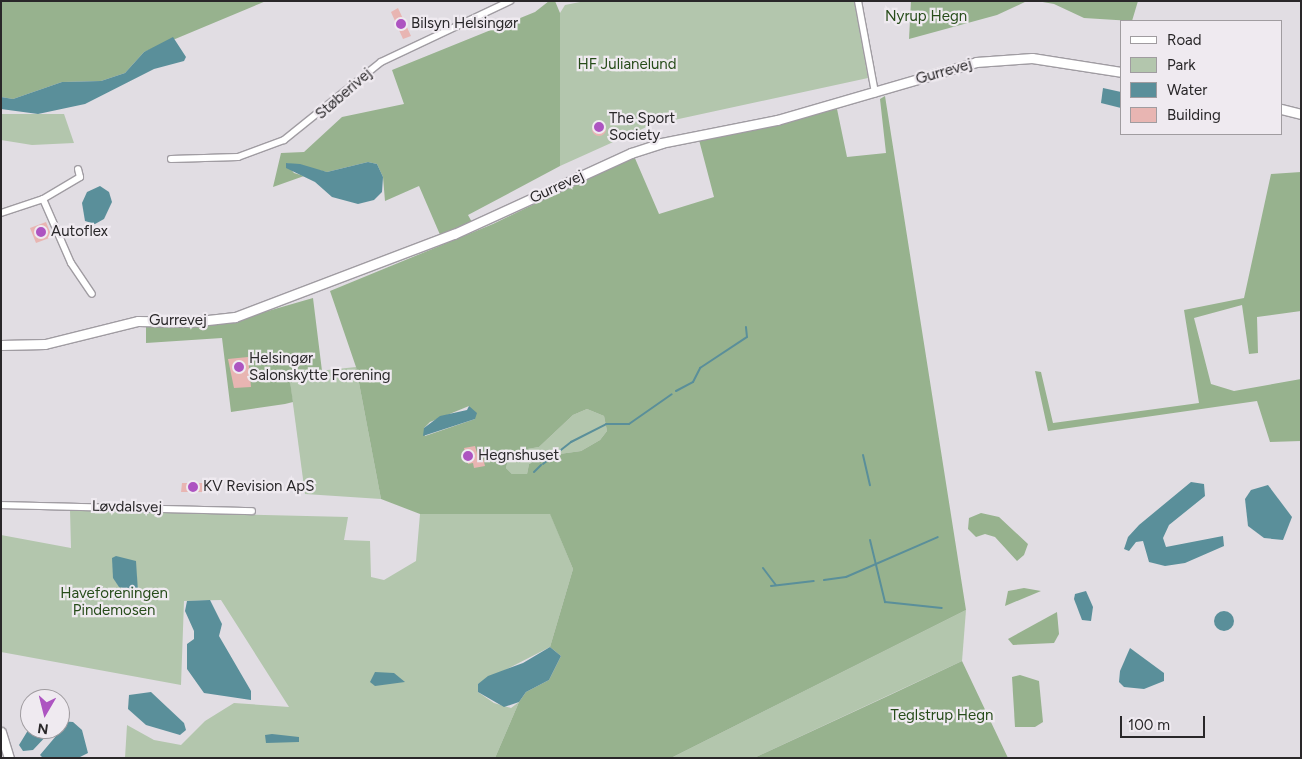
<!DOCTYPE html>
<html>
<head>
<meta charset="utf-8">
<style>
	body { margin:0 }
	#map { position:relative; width:1302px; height:759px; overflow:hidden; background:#e1dde3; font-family:Figtree,sans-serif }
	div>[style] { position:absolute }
	.green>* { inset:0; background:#b3c6ad }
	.forest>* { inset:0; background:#97b28e }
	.water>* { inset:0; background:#5a8f9a }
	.round { border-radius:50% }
	.stream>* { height:2px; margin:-1px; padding:0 1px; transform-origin:1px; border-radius:1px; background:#5a8f9a }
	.building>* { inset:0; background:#e8b5b2 }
	.roads { filter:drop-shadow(1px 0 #a09ca2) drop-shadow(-1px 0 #a09ca2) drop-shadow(0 1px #a09ca2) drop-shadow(0 -1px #a09ca2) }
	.street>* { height:6px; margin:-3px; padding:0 3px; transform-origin:3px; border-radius:3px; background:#fff }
	.secondary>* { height:9px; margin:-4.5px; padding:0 4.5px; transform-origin:4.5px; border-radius:4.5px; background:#fff }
	.dots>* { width:14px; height:14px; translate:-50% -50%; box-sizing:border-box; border:2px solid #efeaf0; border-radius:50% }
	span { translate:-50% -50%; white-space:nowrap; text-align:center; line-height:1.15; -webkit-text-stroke:4.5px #efeaf0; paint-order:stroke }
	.park-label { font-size:15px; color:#274c1a }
	.poi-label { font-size:15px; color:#292729 }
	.left { translate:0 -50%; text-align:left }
	.street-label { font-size:15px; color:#292729 }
	.frame { position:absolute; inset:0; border:2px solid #292729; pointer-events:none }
	.legend { position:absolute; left:1120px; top:20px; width:162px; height:115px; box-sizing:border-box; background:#efeaf0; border:1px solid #a09ca0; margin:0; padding:6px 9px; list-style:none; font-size:15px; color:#292729 }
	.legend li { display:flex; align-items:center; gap:10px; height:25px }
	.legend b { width:25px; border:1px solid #a09ca0 }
	.north { position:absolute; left:20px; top:689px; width:50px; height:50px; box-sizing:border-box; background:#efeaf0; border:1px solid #a09ca0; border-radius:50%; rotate:188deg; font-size:14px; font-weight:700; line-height:20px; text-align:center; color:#292729 }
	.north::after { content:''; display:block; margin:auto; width:18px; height:22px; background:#ad54c1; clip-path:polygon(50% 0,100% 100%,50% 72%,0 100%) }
	.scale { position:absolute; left:1120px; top:716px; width:85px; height:22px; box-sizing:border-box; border:2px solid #292729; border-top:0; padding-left:6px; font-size:15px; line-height:18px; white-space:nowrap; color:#292729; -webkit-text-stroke:4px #efeaf0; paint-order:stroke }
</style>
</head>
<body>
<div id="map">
	<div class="green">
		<div style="clip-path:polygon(585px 1px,854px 1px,868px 78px,651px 125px,560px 166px,560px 13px,565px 5px)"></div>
		<div style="clip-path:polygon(1px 114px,64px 114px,74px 143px,32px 145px,1px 140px)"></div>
		<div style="clip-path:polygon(356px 367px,381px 499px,305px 494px,289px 374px)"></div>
		<div style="clip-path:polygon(587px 409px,604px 416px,607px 431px,600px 440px,581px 451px,545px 456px,529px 464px,527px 474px,512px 474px,506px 468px,510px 452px,539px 447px,573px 415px)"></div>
		<div style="clip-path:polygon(70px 510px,348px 517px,344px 540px,370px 541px,371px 577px,384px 580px,416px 561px,420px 514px,550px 513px,573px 569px,550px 647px,478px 684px,478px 692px,494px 703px,511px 708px,519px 702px,495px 758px,125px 758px,127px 725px,154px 740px,181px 745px,205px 721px,234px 703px,289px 707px,221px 600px,184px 601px,181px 685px,1px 652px,1px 535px,71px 548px)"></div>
		<div style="clip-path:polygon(966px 610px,962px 661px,754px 758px,671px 758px)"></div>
	</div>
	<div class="forest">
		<div style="clip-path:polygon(1px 1px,266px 1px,144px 52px,125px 73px,101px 81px,62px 82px,13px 99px,1px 97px)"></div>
		<div style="clip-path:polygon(549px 1px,555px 1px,560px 13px,560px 166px,468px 215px,473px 224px,441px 237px,419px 186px,385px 201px,383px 177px,377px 164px,368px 162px,327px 172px,286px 163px,294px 173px,304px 176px,273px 187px,281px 153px,304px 152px,342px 117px,404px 104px,392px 70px,535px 12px)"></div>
		<div style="clip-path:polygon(911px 1px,1027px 1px,997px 15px,909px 39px)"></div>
		<div style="clip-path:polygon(1037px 1px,1138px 1px,1132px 21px,1084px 18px,1054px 4px)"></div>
		<div style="clip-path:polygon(evenodd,885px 96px,966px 610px,671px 758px,495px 758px,519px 702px,526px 692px,549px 680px,561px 656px,550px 647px,573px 569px,550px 514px,420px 514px,381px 499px,356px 367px,330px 291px,493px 224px,634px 156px,659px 214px,714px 197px,699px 140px,837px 109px,847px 157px,886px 153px,880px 99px,885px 96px,469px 406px,475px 419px,425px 436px,424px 428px,430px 422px,469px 406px,885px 96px,587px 409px,604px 416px,607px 431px,600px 440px,581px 451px,545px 456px,529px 464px,527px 474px,512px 474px,506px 468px,510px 452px,539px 447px,573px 415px,587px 409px)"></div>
		<div style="clip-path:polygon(1301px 172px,1301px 311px,1257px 317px,1258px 353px,1249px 354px,1242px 305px,1194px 318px,1211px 384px,1234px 391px,1301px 379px,1301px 441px,1270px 442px,1257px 401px,1048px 431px,1035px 371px,1041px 372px,1053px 423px,1199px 403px,1184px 310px,1244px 298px,1271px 174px)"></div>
		<div style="clip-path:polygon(313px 298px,322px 371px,289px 374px,293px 402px,285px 404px,231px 412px,222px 338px,146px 343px,146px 327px,223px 324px)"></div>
		<div style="clip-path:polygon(981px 513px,999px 517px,1028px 544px,1024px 555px,1017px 561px,995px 537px,985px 534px,976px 537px,968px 529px,969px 518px)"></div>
		<div style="clip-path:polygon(1024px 588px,1041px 591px,1005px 606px,1008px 591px)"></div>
		<div style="clip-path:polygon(1057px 612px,1059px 634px,1054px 643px,1013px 645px,1008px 639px)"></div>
		<div style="clip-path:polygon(962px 661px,1008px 758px,754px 758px,890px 695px)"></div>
		<div style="clip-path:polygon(1020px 675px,1039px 681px,1043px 722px,1035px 727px,1015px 727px,1012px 677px)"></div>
	</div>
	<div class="water">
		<div style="clip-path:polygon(173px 37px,186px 57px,184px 61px,154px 69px,85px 104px,38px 114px,1px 109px,1px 97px,13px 99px,62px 82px,101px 81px,125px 73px,144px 52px)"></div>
		<div style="clip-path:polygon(1103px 88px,1121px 92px,1121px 108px,1101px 103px)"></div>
		<div style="clip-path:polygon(368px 162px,377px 164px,383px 177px,382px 192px,374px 200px,358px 204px,332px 197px,315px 182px,286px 168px,286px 163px,300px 164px,327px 172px)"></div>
		<div style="clip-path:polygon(100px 186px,109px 192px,112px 202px,104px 219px,95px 224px,85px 221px,82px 203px,87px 192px)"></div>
		<div style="clip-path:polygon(469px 406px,477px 413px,475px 419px,423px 436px,424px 428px,440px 416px,467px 410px)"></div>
		<div style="clip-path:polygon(1191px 482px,1204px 484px,1205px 496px,1169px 525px,1163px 538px,1166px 547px,1223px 536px,1224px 546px,1185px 563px,1165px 566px,1149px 562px,1143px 541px,1136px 542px,1129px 551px,1124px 549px,1128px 537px,1139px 525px)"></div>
		<div style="clip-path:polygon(1268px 485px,1292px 517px,1283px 540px,1264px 538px,1248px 526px,1245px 499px,1251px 490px)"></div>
		<div style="clip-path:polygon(116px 556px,136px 561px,138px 592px,119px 587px,113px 578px,112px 558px)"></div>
		<div style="clip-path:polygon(1086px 591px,1093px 607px,1091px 621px,1082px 620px,1074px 599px,1075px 594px)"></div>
		<div style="clip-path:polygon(210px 600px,222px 624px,219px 636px,251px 691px,251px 700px,204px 693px,187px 669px,187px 644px,194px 639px,194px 631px,185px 611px,187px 601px)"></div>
		<div class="round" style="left:1214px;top:611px;width:20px;height:20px"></div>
		<div style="clip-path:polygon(550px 647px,561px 656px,549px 680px,526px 692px,519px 702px,504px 707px,478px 692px,478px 684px,488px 676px,523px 663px)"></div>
		<div style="clip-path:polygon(1130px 648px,1164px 673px,1164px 681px,1144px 689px,1124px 687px,1119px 682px,1120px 671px)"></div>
		<div style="clip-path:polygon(375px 672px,394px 673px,405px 682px,375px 686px,370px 682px)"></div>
		<div style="clip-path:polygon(151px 692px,184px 723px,186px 730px,180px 735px,146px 725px,128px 709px,129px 695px)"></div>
		<div style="clip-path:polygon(60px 721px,73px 722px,82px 730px,88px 753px,78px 758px,43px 758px,40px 755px,56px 736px,50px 732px,33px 750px,23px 751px,19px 745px,30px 727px,60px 729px)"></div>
		<div style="clip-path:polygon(272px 734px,299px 737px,299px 742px,266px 743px,265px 735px)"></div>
	</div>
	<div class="stream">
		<div style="left:676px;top:391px;width:19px;rotate:-28deg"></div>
		<div style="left:693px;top:382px;width:16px;rotate:-63deg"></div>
		<div style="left:700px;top:368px;width:56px;rotate:-33.4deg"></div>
		<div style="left:747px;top:337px;width:10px;rotate:-96deg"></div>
		<div style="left:863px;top:455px;width:31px;rotate:77deg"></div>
		<div style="left:543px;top:464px;width:36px;rotate:-38deg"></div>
		<div style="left:571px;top:442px;width:39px;rotate:-27deg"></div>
		<div style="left:606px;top:424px;width:23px"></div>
		<div style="left:629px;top:424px;width:52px;rotate:-34.9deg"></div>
		<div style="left:534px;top:472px;width:10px;rotate:-45deg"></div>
		<div style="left:870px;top:540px;width:64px;rotate:76.4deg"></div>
		<div style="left:885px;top:602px;width:57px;rotate:6deg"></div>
		<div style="left:763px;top:568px;width:21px;rotate:53deg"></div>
		<div style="left:824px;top:580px;width:22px;rotate:-8deg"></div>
		<div style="left:846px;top:577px;width:100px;rotate:-23.5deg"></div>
		<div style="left:771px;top:586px;width:43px;rotate:-6.6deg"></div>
	</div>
	<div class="building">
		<div style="clip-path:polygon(398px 8px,411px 36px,403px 39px,391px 12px)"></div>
		<div class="round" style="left:592px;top:122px;width:14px;height:14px"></div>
		<div style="clip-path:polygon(46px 222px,52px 237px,36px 243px,30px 228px)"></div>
		<div style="clip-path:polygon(248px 357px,251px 387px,234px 388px,228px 359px)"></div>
		<div style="clip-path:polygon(475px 446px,479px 460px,483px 458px,485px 466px,474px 468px,473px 463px,468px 464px,464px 448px)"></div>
		<div style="clip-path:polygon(182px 483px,204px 483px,204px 492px,181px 492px)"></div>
	</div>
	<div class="roads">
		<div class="street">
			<div style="left:858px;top:1px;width:94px;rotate:79.5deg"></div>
			<div style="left:171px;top:159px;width:67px;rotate:-1.7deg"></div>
			<div style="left:238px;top:157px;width:49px;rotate:-20.3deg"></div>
			<div style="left:284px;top:140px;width:124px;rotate:-38.8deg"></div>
			<div style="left:381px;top:62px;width:143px;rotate:-25.3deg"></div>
			<div style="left:43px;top:199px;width:70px;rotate:66.4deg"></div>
			<div style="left:71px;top:263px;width:37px;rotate:56deg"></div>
			<div style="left:1px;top:213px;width:44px;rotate:-18.4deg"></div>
			<div style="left:43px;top:199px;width:43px;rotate:-30.7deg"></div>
			<div style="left:80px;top:177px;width:8px;rotate:-104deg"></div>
			<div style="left:1px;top:505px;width:251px;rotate:1.4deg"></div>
		</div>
		<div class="secondary">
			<div style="left:1281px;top:109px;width:21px;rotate:14deg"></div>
			<div style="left:1px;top:345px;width:44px;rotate:-1.3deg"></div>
			<div style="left:45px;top:344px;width:96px;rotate:-13.9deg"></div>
			<div style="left:138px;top:321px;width:52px;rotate:1.1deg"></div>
			<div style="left:190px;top:322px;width:45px;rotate:-6.3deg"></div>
			<div style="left:235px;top:317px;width:234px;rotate:-20.8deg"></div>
			<div style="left:454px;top:234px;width:195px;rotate:-24.6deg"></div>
			<div style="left:631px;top:153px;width:32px;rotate:-18deg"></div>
			<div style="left:661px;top:143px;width:118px;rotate:-11.2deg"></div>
			<div style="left:777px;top:120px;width:207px;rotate:-16.2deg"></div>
			<div style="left:976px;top:62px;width:56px;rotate:-4.1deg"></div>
			<div style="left:1032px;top:58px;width:90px;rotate:8.9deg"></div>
			<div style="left:1px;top:732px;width:27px;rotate:73deg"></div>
		</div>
	</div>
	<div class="dots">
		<div style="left:401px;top:24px;background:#ad54c1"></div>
		<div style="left:599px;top:127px;background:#ad54c1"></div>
		<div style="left:41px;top:232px;background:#ad54c1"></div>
		<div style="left:239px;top:367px;background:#ad54c1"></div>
		<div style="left:468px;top:456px;background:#ad54c1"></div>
		<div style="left:193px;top:487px;background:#ad54c1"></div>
	</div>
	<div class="park-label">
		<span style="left:926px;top:17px">Nyrup Hegn</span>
		<span style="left:627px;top:65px">HF Julianelund</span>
		<span style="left:114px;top:602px">Haveforeningen<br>Pindemosen</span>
		<span style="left:942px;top:716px">Teglstrup Hegn</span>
	</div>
	<div class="poi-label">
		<span class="left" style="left:411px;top:24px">Bilsyn Helsingør</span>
		<span class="left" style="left:609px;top:127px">The Sport<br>Society</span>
		<span class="left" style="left:51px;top:232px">Autoflex</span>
		<span class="left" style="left:249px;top:367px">Helsingør<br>Salonskytte Forening</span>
		<span class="left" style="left:478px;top:456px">Hegnshuset</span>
		<span class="left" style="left:203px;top:487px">KV Revision ApS</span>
	</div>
	<div class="street-label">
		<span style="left:944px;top:72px;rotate:-16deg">Gurrevej</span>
		<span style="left:344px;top:94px;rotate:-41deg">Støberivej</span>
		<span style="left:557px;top:187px;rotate:-25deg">Gurrevej</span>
		<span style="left:178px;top:321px">Gurrevej</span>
		<span style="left:127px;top:507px;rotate:1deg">Løvdalsvej</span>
	</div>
	<div class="frame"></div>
	<ul class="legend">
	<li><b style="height:6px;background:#fff"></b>Road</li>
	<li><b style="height:14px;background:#b3c6ad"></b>Park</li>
	<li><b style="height:14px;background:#5a8f9a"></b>Water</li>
	<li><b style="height:14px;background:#e8b5b2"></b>Building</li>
	</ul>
	<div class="north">N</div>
	<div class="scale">100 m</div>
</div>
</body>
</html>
